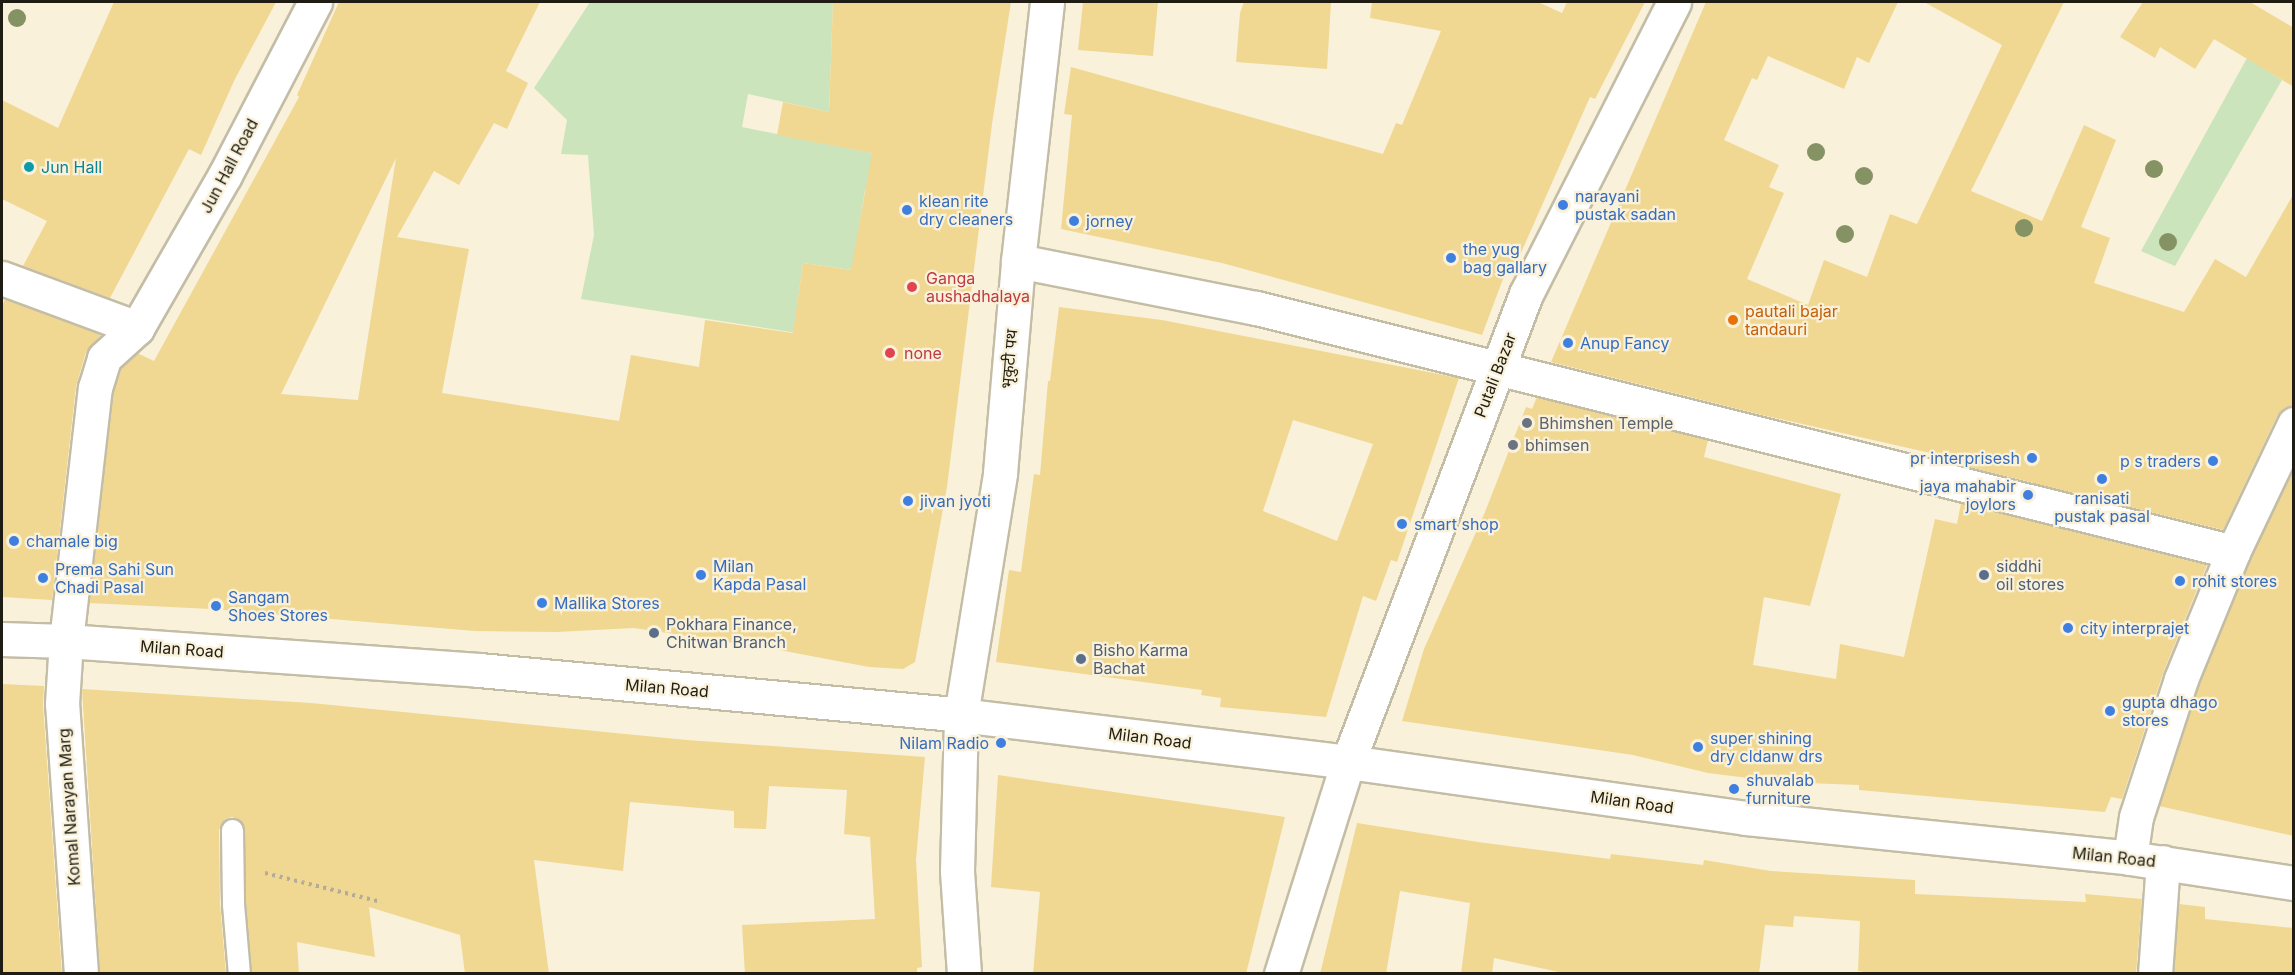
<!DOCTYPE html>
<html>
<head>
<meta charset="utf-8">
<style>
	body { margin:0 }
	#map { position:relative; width:2295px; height:975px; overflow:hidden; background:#f9f1da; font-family:Inter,"Noto Sans Devanagari",sans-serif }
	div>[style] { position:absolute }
	.green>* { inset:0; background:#cbe4bb }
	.building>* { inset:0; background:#f0d893 }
	.path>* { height:4px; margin-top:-2px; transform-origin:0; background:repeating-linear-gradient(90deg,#b2ac99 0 3px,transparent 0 7.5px) }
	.roads { filter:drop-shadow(2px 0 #c4bda6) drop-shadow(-2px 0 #c4bda6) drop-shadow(0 2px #c4bda6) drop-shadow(0 -2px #c4bda6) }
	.service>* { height:21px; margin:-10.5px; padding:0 10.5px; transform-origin:10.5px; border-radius:10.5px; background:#fff }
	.minor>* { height:33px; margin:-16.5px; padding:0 16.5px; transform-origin:16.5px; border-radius:16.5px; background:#fff }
	.tertiary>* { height:33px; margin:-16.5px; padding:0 16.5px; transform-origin:16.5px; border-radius:16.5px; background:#fff }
	.trees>* { width:18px; height:18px; margin:-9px; border-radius:50%; background:#859364 }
	.dots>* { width:16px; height:16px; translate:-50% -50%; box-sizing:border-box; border:3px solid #f9f1da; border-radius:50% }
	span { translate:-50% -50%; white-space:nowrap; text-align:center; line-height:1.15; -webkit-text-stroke:4.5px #f9f1da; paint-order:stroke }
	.street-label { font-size:16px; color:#1e1c13 }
	.culture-label { font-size:16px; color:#0d838f }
	.left { translate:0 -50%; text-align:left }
	.shop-label { font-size:16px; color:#366cbe }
	.right { translate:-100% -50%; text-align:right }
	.health-label { font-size:16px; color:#be3a42 }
	.food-label { font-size:16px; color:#c56008 }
	.worship-label { font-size:16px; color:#5b616d }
	.service-label { font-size:16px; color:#4e5e75 }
	.frame { position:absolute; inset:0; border:3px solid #1e1c13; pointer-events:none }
</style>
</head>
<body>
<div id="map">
	<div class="green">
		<div style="clip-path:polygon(590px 2px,833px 2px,829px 112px,748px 94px,742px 127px,928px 164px,921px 199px,865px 190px,852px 270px,803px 263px,797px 306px,810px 335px,581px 299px,594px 235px,588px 155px,561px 154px,567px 120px,534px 88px)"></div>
		<div style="clip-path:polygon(2247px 58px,2282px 80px,2175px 266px,2141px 251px)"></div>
	</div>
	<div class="building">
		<div style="clip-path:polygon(114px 2px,276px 2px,234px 81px,201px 155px,189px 149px,110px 298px,23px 266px,47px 221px,2px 199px,2px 100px,58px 128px)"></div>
		<div style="clip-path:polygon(evenodd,339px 2px,540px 2px,506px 71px,528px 83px,507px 129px,494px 123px,459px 185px,434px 171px,397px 237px,469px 249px,442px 393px,619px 421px,631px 355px,699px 367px,705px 320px,793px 333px,803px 263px,851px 270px,872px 153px,777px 135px,783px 102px,829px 112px,833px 2px,1011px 2px,992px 124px,947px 487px,915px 662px,903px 669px,869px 667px,774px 649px,634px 628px,557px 632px,475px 631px,211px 609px,89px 603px,113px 392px,120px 368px,137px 353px,154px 361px,299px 97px,297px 95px,339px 2px,396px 158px,358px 400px,281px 394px,396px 158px)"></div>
		<div style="clip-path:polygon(1083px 2px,1158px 2px,1153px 56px,1078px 50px)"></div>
		<div style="clip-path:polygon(1244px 2px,1331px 2px,1327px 69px,1236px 62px,1240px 13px)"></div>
		<div style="clip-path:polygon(1372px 2px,1538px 2px,1562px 13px,1567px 2px,1645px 2px,1595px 99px,1590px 97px,1512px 273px,1506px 271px,1482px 335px,1222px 263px,1061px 229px,1072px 115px,1064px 114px,1071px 67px,1383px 154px,1396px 123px,1402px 125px,1441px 31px,1370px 18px)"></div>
		<div style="clip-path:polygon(1706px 2px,1898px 2px,1869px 63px,1857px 57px,1844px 89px,1768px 56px,1757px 80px,1752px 78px,1724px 140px,1779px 165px,1769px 187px,1784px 193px,1747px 279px,1808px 305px,1824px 260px,1867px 277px,1890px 214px,1917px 224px,2002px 45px,1924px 2px,2064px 2px,1971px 191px,2042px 221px,2084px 125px,2116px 140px,2081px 227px,2110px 238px,2094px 283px,2184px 312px,2215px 259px,2246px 277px,2294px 193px,2294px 405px,2284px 408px,2277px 416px,2223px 530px,1969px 467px,1970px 462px,1762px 415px,1551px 362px)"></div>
		<div style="clip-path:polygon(2143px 2px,2250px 2px,2294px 28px,2294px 87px,2214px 39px,2195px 69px,2160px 47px,2155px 58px,2120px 37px)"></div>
		<div style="clip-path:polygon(5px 299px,101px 335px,86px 352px,76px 386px,52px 600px,2px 597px,2px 306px)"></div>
		<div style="clip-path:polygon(evenodd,1059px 307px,1162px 320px,1459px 378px,1397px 562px,1391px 560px,1376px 601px,1363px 596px,1326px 717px,1220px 707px,1221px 698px,1201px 695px,1202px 690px,996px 662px,1009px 570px,1021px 572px,1034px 474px,1040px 475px,1048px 381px,1050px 381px,1059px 307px,1293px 420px,1373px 444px,1337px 541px,1263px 511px,1293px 420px)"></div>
		<div style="clip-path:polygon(1537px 397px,1708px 440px,1704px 457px,1841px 494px,1810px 606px,1764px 597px,1753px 665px,1836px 679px,1840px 644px,1904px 657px,1935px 519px,1957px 524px,1961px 503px,2207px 565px,2163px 673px,2122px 799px,2111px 797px,2105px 812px,1859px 790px,1859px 785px,1781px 782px,1708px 773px,1633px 755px,1402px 721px,1424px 649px,1485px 512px,1526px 407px,1532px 409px)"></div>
		<div style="clip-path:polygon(2294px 469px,2294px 836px,2159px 806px,2199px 685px,2250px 560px)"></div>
		<div style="clip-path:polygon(2px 684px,44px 686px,43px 705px,62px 974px,2px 974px)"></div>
		<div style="clip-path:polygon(82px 689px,311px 703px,687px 740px,925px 757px,916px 860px,922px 967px,917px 968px,917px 974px,745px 974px,742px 925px,875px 919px,870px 837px,844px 834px,847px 790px,769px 786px,766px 829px,734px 828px,734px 811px,630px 802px,623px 871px,534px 860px,549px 974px,465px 974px,460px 935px,369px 907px,375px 957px,297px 942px,299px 974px,252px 974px,246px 903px,245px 830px,243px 823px,232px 817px,225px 819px,219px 830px,220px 904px,226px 974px,100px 974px)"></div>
		<div style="clip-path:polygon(998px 775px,1285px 817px,1246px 974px,1033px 974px,1040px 892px,991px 887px)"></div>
		<div style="clip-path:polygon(1357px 823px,1478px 842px,1610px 859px,1611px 854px,1703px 865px,1704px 860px,1771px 871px,1915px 880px,1915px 894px,2086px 902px,2085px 894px,2142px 899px,2136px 974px,1879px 974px,1858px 971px,1860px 921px,1794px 916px,1793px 927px,1765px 925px,1759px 974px,1568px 974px,1494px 958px,1492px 974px,1461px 974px,1470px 903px,1400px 891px,1386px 974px,1320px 974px)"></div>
		<div style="clip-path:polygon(2179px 904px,2205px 907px,2205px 919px,2294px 928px,2294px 974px,2174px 974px)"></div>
	</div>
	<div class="path">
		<div style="left:265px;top:873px;width:120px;rotate:14deg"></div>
	</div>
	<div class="roads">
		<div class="service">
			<div style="left:232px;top:830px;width:74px;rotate:89.2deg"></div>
			<div style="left:233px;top:904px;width:70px;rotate:85.1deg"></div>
		</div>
		<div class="minor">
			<div style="left:1018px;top:261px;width:243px;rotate:11.2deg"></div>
			<div style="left:1256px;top:308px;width:1007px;rotate:14.02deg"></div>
			<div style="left:2px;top:278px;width:144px;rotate:20.3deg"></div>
			<div style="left:2130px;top:858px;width:41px;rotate:-81.7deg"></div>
			<div style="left:2136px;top:817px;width:145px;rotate:-71.9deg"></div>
			<div style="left:2181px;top:679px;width:137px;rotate:-67.7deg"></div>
			<div style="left:2233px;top:552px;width:142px;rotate:-64.5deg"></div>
			<div style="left:81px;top:974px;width:271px;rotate:-94deg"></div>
			<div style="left:62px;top:704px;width:63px;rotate:-86.4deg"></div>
			<div style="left:66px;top:641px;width:255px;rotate:-83.5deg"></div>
			<div style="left:95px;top:388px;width:31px;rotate:-73deg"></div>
			<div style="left:104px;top:358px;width:45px;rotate:-42.3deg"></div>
			<div style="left:137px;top:328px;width:177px;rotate:-60.1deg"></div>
			<div style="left:225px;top:175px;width:195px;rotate:-62.5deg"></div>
			<div style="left:964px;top:974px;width:103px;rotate:-93.9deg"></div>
			<div style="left:957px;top:871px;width:156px;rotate:-88.5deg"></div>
			<div style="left:961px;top:715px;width:245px;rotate:-80.8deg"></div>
			<div style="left:1000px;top:473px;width:213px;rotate:-85.1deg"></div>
			<div style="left:1018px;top:261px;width:261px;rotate:-83.6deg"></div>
			<div style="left:1281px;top:974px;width:222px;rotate:-72.5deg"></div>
			<div style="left:1348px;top:762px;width:501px;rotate:-69.18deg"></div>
			<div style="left:1526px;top:294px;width:327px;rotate:-63.1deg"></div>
			<div style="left:2155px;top:974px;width:112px;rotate:-85.9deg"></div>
		</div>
		<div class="tertiary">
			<div style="left:2px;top:639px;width:64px;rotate:1.8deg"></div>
			<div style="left:66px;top:641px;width:414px;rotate:4deg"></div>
			<div style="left:479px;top:670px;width:484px;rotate:5.3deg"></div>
			<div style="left:961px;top:715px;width:390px;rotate:6.9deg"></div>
			<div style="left:1348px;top:762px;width:402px;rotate:8deg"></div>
			<div style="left:1746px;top:818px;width:386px;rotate:5.9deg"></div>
			<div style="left:2130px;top:858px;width:166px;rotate:8.7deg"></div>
		</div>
	</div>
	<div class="trees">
		<div style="left:17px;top:18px"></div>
		<div style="left:1816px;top:152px"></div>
		<div style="left:2154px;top:169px"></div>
		<div style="left:1864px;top:176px"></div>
		<div style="left:2024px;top:228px"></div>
		<div style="left:1845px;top:234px"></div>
		<div style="left:2168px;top:242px"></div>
	</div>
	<div class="dots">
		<div style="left:29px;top:167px;background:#0f9aa8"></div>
		<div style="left:1563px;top:205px;background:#3f7fe0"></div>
		<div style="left:907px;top:210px;background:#3f7fe0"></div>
		<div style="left:1074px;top:221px;background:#3f7fe0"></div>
		<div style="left:1451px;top:258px;background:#3f7fe0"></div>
		<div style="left:912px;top:287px;background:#e0444e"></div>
		<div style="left:1733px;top:320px;background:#e8710a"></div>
		<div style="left:1568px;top:343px;background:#3f7fe0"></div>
		<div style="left:890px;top:353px;background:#e0444e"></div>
		<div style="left:1527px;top:423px;background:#6b7280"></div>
		<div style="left:1513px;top:445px;background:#6b7280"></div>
		<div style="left:2032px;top:458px;background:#3f7fe0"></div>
		<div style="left:2213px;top:461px;background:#3f7fe0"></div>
		<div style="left:2102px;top:479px;background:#3f7fe0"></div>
		<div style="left:2028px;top:495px;background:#3f7fe0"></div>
		<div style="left:908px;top:501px;background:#3f7fe0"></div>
		<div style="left:1402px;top:524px;background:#3f7fe0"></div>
		<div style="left:14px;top:541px;background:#3f7fe0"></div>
		<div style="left:701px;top:575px;background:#3f7fe0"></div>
		<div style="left:1984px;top:575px;background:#5c6f8a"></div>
		<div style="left:43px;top:578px;background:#3f7fe0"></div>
		<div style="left:2180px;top:581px;background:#3f7fe0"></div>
		<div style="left:542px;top:603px;background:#3f7fe0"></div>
		<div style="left:216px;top:606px;background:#3f7fe0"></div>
		<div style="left:2068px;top:628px;background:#3f7fe0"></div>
		<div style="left:654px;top:633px;background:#5c6f8a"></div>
		<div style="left:1081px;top:659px;background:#5c6f8a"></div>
		<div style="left:2110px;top:711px;background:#3f7fe0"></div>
		<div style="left:1001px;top:743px;background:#3f7fe0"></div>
		<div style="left:1698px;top:747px;background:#3f7fe0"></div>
		<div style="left:1734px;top:789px;background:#3f7fe0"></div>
	</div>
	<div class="street-label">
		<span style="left:229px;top:166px;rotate:-62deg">Jun Hall Road</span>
		<span style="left:1009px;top:359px;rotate:-85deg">भृकुटी पथ</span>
		<span style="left:1495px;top:375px;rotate:-69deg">Putali Bazar</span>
		<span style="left:182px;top:649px;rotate:4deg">Milan Road</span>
		<span style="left:667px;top:688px;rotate:5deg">Milan Road</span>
		<span style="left:1150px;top:738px;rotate:7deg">Milan Road</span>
		<span style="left:1632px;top:802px;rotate:8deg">Milan Road</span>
		<span style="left:69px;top:807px;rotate:-94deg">Komal Narayan Marg</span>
		<span style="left:2114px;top:857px;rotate:6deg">Milan Road</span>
	</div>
	<div class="culture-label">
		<span class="left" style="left:41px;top:167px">Jun Hall</span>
	</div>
	<div class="shop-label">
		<span class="left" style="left:1575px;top:205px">narayani<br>pustak sadan</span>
		<span class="left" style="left:919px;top:210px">klean rite<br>dry cleaners</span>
		<span class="left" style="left:1086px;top:221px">jorney</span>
		<span class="left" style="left:1463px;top:258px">the yug<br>bag gallary</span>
		<span class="left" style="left:1580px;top:343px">Anup Fancy</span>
		<span class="right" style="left:2020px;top:458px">pr interprisesh</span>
		<span class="right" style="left:2201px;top:461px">p s traders</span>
		<span class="right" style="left:2016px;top:495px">jaya mahabir<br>joylors</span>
		<span style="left:2102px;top:507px">ranisati<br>pustak pasal</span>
		<span class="left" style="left:920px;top:501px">jivan jyoti</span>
		<span class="left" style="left:1414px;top:524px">smart shop</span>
		<span class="left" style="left:26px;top:541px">chamale big</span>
		<span class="left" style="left:713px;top:575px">Milan<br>Kapda Pasal</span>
		<span class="left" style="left:55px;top:578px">Prema Sahi Sun<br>Chadi Pasal</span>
		<span class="left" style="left:2192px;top:581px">rohit stores</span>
		<span class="left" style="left:228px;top:606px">Sangam<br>Shoes Stores</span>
		<span class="left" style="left:554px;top:603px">Mallika Stores</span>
		<span class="left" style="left:2080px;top:628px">city interprajet</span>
		<span class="left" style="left:2122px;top:711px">gupta dhago<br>stores</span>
		<span class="left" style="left:1710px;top:747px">super shining<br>dry cldanw drs</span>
		<span class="right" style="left:989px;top:743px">Nilam Radio</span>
		<span class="left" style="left:1746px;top:789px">shuvalab<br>furniture</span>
	</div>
	<div class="health-label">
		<span class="left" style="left:926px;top:287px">Ganga<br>aushadhalaya</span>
		<span class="left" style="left:904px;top:353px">none</span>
	</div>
	<div class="food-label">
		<span class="left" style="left:1745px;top:320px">pautali bajar<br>tandauri</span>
	</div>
	<div class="worship-label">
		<span class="left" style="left:1539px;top:423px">Bhimshen Temple</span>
		<span class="left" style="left:1525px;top:445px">bhimsen</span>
	</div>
	<div class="service-label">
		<span class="left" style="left:1996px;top:575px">siddhi<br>oil stores</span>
		<span class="left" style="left:666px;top:633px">Pokhara Finance,<br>Chitwan Branch</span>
		<span class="left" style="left:1093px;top:659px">Bisho Karma<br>Bachat</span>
	</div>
	<div class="frame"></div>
</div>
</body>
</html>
